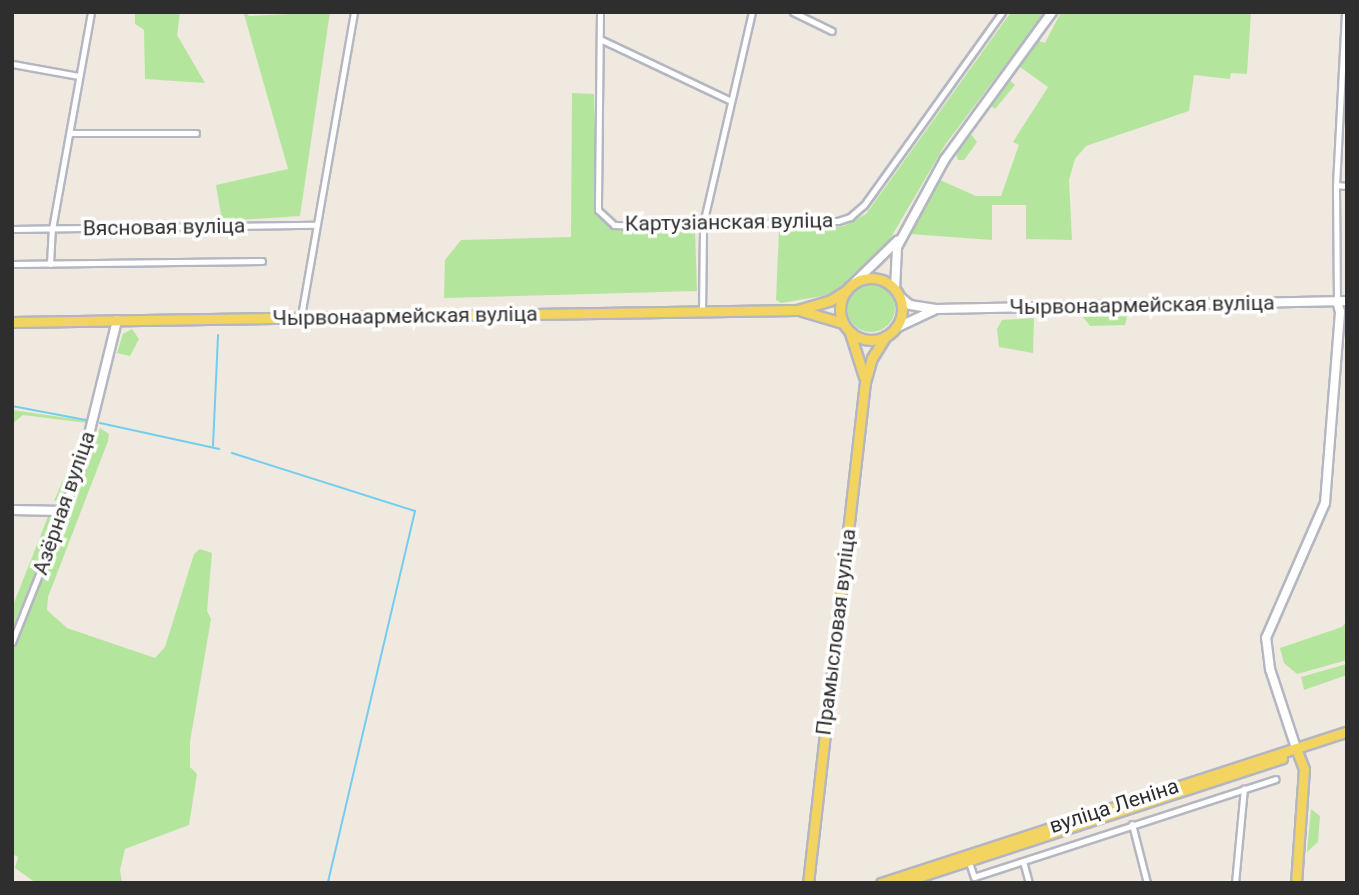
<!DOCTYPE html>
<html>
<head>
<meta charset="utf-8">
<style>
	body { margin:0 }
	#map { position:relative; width:1359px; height:895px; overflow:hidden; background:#efe9e0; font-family:Roboto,sans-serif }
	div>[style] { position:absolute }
	.green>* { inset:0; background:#b4e59d }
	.round { border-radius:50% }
	.stream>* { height:2px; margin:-1px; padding:0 1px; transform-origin:1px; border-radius:1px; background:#73cdf1 }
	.roads { filter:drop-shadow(2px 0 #b4b6c1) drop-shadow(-2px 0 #b4b6c1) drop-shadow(0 2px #b4b6c1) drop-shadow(0 -2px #b4b6c1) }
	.street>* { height:5px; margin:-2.5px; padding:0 2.5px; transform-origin:2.5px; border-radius:2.5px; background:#fff }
	.secondary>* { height:8px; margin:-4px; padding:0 4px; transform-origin:4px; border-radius:4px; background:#fff }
	.primary>* { height:9px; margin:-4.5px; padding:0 4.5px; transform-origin:4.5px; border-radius:4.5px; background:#f3d461 }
	.primary>.ring { margin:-4.5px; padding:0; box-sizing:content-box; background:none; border:9px solid #f3d461; border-radius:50% }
	span { translate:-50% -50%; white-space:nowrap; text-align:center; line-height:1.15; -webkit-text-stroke:7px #fff; paint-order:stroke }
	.street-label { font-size:21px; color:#2e2e2e }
	.frame { position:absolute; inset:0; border:14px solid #2e2e2e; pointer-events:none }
</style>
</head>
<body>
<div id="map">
	<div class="green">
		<div style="clip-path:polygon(135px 12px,180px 12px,177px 35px,205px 83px,145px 79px,144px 30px,135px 24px)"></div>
		<div style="clip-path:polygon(236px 12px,246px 12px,249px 16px,330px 12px,300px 216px,222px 221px,216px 185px,288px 169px,244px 14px)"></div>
		<div style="clip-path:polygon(1011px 12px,1045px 12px,945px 145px,883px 251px,834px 294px,781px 303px,776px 300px,779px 230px,844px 226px,866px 214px)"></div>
		<div style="clip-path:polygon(1061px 12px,1251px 12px,1247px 74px,1231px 73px,1230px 79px,1194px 75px,1189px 111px,1086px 146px,1075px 159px,1069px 180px,1072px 240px,1026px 239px,1026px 205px,992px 205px,992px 240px,910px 234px,940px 180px,976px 196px,1001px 196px,1019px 145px,1013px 142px,1048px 87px,1020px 67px,1039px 41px,1045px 43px)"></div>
		<div style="clip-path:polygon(1006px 77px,1015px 85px,995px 109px,988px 104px)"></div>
		<div style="clip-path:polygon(572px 93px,594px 94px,597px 216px,612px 228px,695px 230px,697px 291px,444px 298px,445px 260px,461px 240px,571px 237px)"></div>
		<div style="clip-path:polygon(972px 135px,977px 142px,964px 160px,958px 160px,955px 150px,964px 137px)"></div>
		<div class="round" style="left:847px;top:284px;width:48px;height:48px"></div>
		<div style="clip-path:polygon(1127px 316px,1125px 325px,1090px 326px,1083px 317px)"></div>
		<div style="clip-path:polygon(1034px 318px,1033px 353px,999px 347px,997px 329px,1002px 320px)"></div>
		<div style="clip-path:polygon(132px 329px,139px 339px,130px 356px,117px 353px,123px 334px)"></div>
		<div style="clip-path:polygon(12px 410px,88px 421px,88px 423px,23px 415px,12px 424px)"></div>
		<div style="clip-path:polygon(100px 428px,109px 434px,108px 441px,48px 597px,47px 610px,67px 628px,155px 658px,165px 647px,194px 554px,200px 549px,212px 553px,207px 611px,211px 619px,190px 742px,190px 767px,197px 774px,189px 825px,125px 849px,120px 870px,122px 883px,36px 883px,15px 868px,18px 857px,12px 854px,12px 653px,78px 487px,84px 486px,86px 465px)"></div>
		<div style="clip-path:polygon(85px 430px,65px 497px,54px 501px)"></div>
		<div style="clip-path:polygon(49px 514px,57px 516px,56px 520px,12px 630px,12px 608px)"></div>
		<div style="clip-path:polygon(1347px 621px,1347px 660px,1297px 674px,1284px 663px,1280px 648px,1342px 627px)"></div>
		<div style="clip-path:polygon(1347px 664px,1347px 675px,1304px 690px,1301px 677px)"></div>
		<div style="clip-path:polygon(1311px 809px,1320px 816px,1318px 842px,1307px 852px)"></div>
	</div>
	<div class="stream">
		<div style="left:12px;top:406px;width:75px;rotate:10.7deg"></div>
		<div style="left:100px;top:423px;width:122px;rotate:12.3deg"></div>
		<div style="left:213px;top:446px;width:111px;rotate:-87.4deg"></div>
		<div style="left:232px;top:453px;width:192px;rotate:17.6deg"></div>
		<div style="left:415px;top:511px;width:382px;rotate:103.2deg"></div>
	</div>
	<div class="roads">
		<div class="street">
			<div style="left:600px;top:12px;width:198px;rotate:90.6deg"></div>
			<div style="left:598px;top:210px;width:22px;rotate:43deg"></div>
			<div style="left:614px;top:225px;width:36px;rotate:2deg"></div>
			<div style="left:650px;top:226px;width:188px;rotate:-1.5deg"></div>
			<div style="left:838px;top:221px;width:13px;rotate:-18deg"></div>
			<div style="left:850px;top:217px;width:18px;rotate:-41deg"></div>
			<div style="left:864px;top:205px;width:237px;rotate:-54.4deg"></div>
			<div style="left:793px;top:12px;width:43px;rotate:26deg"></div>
			<div style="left:600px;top:39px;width:145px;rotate:25.3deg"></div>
			<div style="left:12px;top:64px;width:68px;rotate:10.2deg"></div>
			<div style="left:70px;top:133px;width:126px"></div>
			<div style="left:1336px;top:185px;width:11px;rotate:5deg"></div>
			<div style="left:12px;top:229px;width:304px;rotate:-0.8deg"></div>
			<div style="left:12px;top:264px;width:250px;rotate:-0.7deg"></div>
			<div style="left:50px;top:264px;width:35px;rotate:-87deg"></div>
			<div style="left:52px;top:229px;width:220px;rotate:-79.8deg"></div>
			<div style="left:1337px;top:301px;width:116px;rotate:-90.5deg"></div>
			<div style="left:1336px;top:185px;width:173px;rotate:-87deg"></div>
			<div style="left:702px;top:312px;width:88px;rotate:-89.3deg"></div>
			<div style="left:703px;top:224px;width:218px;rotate:-77deg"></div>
			<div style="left:301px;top:316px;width:309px;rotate:-80.1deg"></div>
			<div style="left:12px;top:642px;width:141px;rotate:-68.3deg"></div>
			<div style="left:1132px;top:824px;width:61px;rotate:75.7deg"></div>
			<div style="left:968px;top:859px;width:19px;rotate:72deg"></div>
			<div style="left:974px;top:877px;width:317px;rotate:-18deg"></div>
			<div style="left:1023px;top:861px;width:23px;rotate:75deg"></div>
			<div style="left:1235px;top:883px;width:95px;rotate:-84.6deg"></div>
		</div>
		<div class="secondary">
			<div style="left:855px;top:282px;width:59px;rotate:-44.3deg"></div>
			<div style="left:895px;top:290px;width:43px;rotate:-87.3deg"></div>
			<div style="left:897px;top:247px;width:100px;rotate:-61.4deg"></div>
			<div style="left:945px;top:159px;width:182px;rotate:-53.9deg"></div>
			<div style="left:899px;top:296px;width:14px;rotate:39deg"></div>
			<div style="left:910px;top:305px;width:26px;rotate:9deg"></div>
			<div style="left:936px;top:309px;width:411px;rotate:-1.1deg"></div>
			<div style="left:896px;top:328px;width:42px;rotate:-25.3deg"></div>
			<div style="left:12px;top:510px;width:52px;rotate:1.1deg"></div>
			<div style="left:64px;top:511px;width:47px;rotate:-68.9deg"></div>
			<div style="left:81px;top:467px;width:151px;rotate:-76.2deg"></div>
			<div style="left:1296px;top:748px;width:83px;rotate:-108.2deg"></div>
			<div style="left:1270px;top:669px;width:31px;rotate:-97deg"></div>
			<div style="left:1266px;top:638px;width:147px;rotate:-66.4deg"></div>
			<div style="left:1325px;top:503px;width:192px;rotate:-85.5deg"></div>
			<div style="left:1340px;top:312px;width:11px;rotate:-105deg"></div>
		</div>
		<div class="primary">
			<div class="ring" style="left:840px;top:278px;width:53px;height:53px"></div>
			<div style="left:802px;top:311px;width:43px;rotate:16.3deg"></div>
			<div style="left:12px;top:322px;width:785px;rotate:-0.88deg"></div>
			<div style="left:797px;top:310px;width:35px;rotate:-16deg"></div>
			<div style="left:831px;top:300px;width:19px;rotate:-32deg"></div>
			<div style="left:850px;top:333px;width:46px;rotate:72.3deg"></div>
			<div style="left:808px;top:883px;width:504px;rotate:-83.51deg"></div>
			<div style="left:865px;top:382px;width:25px;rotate:-74deg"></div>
			<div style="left:872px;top:358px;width:26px;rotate:-58deg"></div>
			<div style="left:881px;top:883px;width:490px;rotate:-18deg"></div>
			<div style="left:900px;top:883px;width:402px;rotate:-18.1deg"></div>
			<div style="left:1296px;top:883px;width:114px;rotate:-86deg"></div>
			<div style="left:1304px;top:769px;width:22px;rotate:-111deg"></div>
		</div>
	</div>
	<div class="street-label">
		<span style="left:729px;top:222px;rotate:-1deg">Картузіанская вуліца</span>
		<span style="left:164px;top:227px;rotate:-1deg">Вясновая вуліца</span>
		<span style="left:1142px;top:305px;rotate:-1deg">Чырвонаармейская вуліца</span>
		<span style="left:405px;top:316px;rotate:-1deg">Чырвонаармейская вуліца</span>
		<span style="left:64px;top:503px;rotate:-71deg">Азёрная вуліца</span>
		<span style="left:836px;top:632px;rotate:-83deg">Прамысловая вуліца</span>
		<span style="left:1114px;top:806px;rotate:-18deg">вуліца Леніна</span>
	</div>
	<div class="frame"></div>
</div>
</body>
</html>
